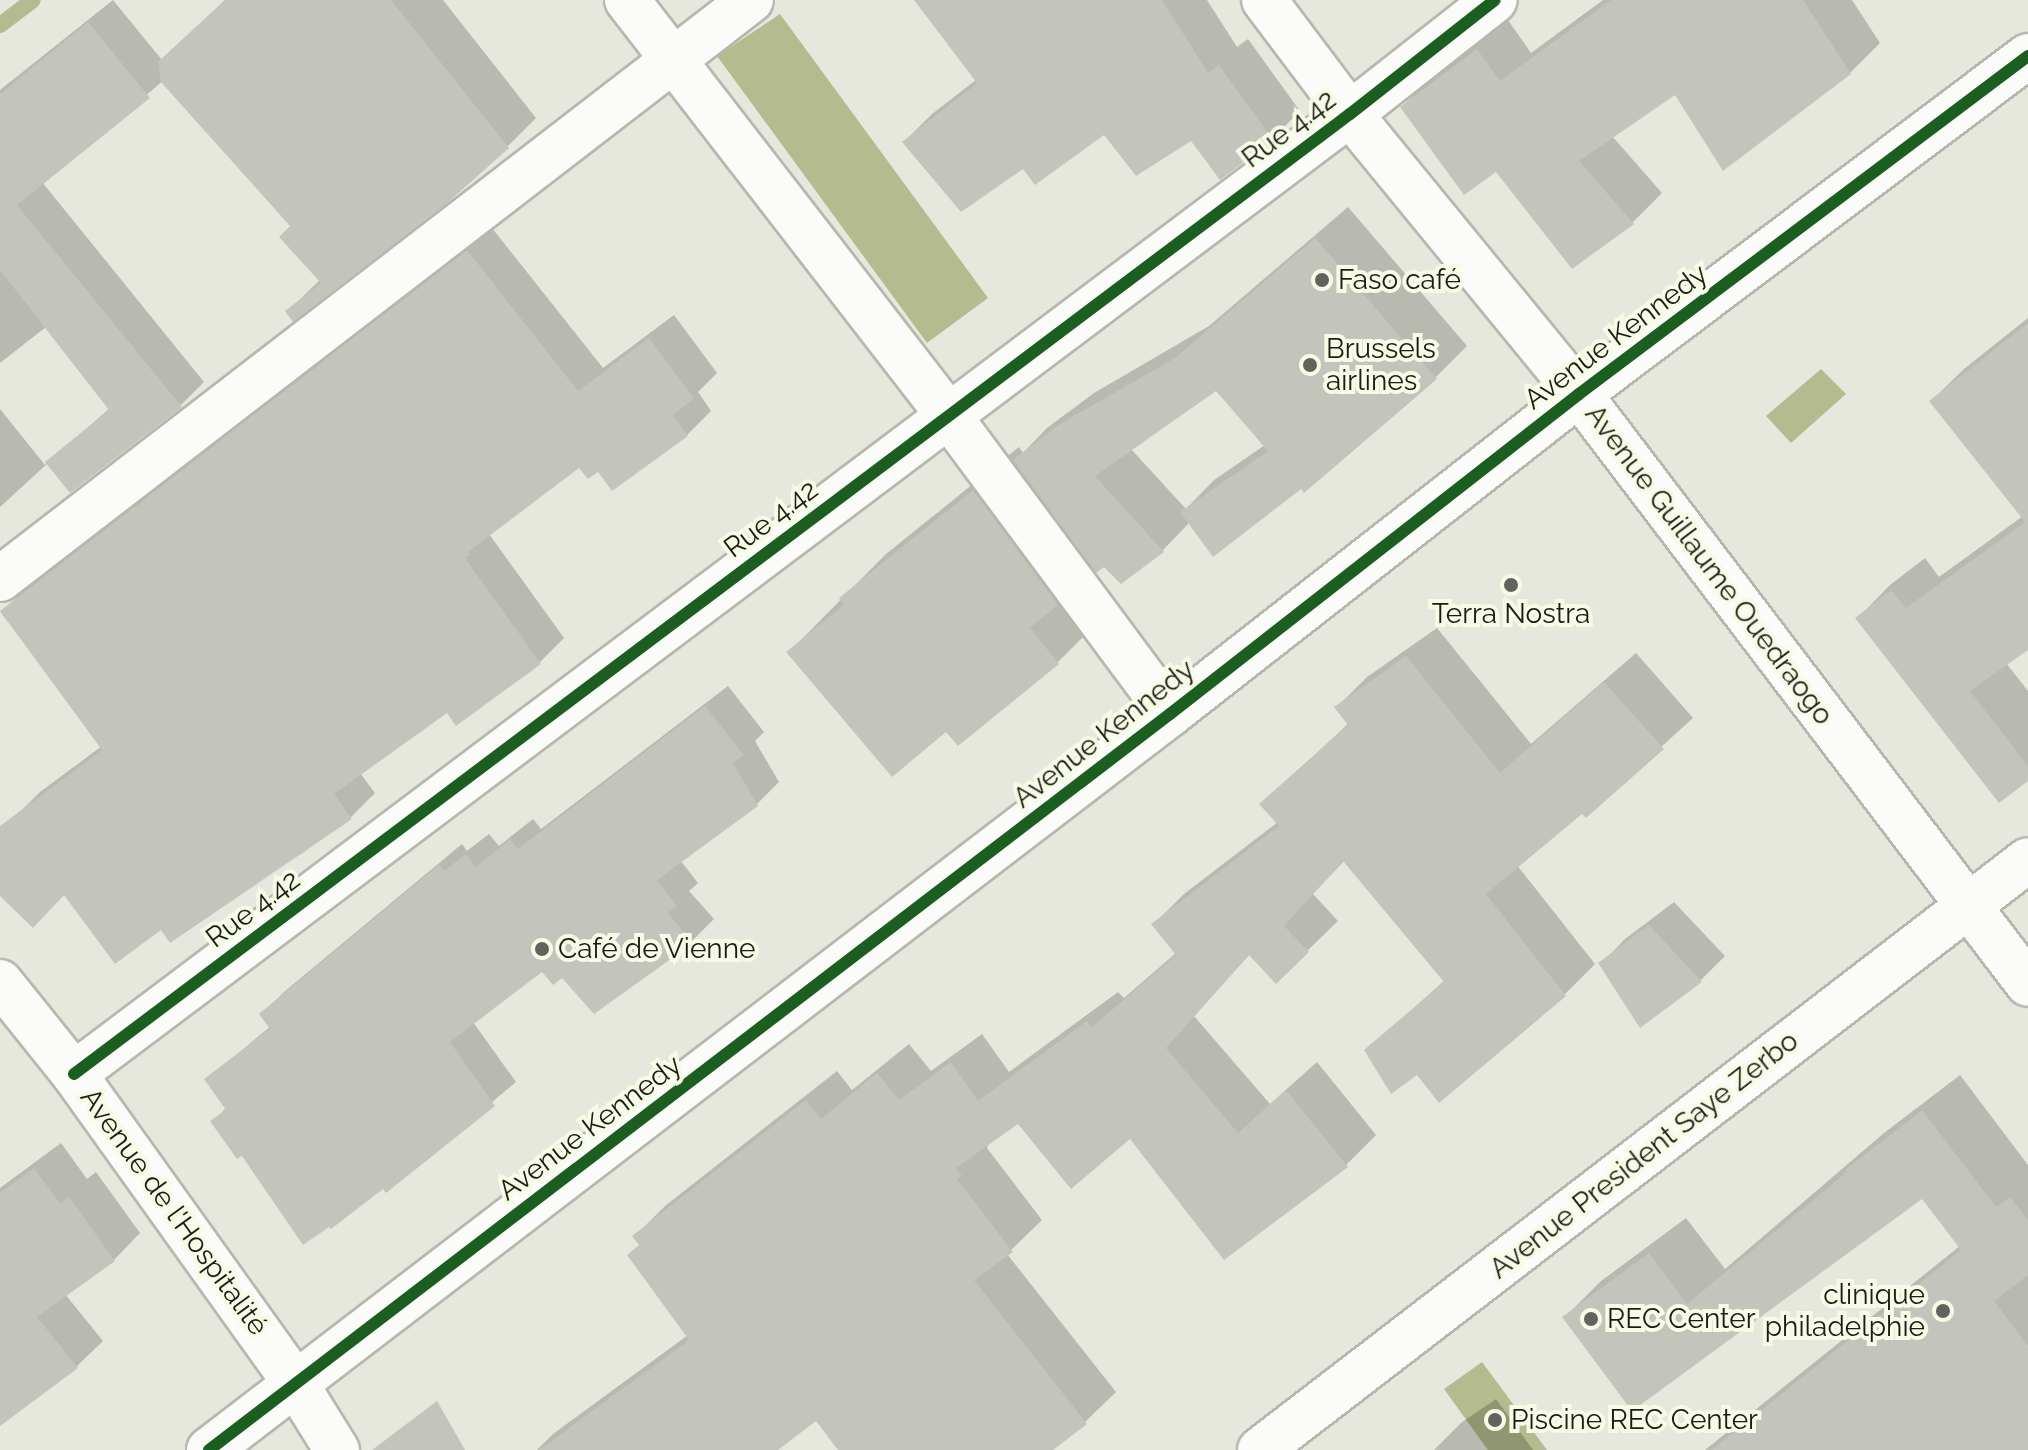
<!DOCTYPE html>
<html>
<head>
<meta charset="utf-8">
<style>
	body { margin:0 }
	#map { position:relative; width:2028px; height:1450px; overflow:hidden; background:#e6e8dd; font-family:Raleway,sans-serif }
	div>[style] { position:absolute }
	.water>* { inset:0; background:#b4bc8f }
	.shadow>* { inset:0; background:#0003 }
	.stream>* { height:16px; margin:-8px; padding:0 8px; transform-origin:8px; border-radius:8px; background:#b4bc8f }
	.building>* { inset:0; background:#c3c5bc }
	.roads { filter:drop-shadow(2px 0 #b6b8af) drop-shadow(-2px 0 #b6b8af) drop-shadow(0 2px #b6b8af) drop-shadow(0 -2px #b6b8af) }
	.minor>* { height:44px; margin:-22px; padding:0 22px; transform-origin:22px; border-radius:22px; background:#fbfcfa }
	.cycleway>* { height:12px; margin:-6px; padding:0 6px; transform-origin:6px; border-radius:6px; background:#1b5e20 }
	.dots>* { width:22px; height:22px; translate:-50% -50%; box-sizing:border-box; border:4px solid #f6fbe6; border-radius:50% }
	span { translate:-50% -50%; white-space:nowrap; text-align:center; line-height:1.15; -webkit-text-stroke:8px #f6fbe6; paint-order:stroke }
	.street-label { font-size:28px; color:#1b1c15 }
	.poi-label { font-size:28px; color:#1b1c15 }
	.left { translate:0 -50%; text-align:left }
	.right { translate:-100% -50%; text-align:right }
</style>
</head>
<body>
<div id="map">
	<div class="water">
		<div style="clip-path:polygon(780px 14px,988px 298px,927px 343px,717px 56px)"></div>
		<div style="clip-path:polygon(1821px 369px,1846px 394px,1791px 443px,1766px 416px)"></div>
		<div style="clip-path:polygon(1482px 1362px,1547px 1450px,1488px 1450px,1444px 1389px)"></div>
	</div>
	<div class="shadow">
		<div style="clip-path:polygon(113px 0,162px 60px,225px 0,443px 0,536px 118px,507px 147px,287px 312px,321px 279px,292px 226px,163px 81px,42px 182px,204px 382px,180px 406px,48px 463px,0 507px,0 409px,45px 465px,110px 408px,46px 327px,0 363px,0 90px)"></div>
		<div style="clip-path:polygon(916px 0,1207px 0,1237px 47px,1248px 39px,1300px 111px,1272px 139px,1105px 133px,1024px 166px,904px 142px,932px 114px,976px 80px)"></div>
		<div style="clip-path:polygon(1603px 0,1852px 0,1880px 43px,1850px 73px,1675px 92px,1612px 136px,1662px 193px,1633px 222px,1572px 266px,1496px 170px,1402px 107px,1432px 77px,1508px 20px,1531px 53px)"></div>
		<div style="clip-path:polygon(evenodd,1348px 207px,1467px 346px,1436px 377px,1301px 487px,1190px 522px,1163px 550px,1121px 581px,1104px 564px,1094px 566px,1076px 584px,1103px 617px,1058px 662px,958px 743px,946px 730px,789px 652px,886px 554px,1019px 447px,1023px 453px,1047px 428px,1094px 393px,1209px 326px,1348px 207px,1217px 389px,1265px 445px,1214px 480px,1186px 509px,1131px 449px,1217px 389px)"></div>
		<div style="clip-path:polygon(492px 228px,603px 368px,674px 315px,717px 373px,698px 392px,711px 411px,687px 435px,599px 469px,579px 465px,489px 534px,564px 638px,540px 662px,457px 724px,447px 710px,360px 773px,375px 793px,351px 817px,301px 854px,161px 928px,65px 893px,0 893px,0 832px,40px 792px,102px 746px,95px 732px,1px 613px,25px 589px)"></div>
		<div style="clip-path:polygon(2028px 318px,2028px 647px,2006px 663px,2028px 691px,2028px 778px,1858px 618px,1890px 585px,1925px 558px,1939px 577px,2023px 516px,1931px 401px,1964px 369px)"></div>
		<div style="clip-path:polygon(1437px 628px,1531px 744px,1636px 653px,1693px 718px,1586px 815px,1583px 811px,1517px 865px,1595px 964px,1565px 994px,1440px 1100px,1418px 1073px,1367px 1050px,1445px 980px,1345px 860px,1313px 894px,1338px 921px,1307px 951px,1250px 954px,1194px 1016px,1270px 1104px,1317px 1062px,1376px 1135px,1346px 1165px,1019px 1121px,989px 1142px,987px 1148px,1042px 1220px,1007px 1254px,1116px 1392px,1085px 1422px,1049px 1450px,841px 1450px,816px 1419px,775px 1450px,537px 1450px,553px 1434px,688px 1335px,635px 1236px,665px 1206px,837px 1071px,852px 1090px,909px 1044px,931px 1071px,982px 1034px,1009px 1072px,1118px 992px,1124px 998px,1176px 953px,1154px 924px,1184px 894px,1278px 822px,1262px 804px,1349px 723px,1337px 707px,1367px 677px)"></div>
		<div style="clip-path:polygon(728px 686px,764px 732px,755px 741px,779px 782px,757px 804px,680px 860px,698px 883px,689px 891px,714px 919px,692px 941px,594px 1011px,563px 975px,542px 969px,473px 1022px,516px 1082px,387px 1190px,384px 1186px,242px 1153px,213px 1121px,227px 1107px,206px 1080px,271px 1026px,262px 1014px,284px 992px,462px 844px,467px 851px,489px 834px,499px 846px,533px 819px,541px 829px)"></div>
		<div style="clip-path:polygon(1674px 902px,1725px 956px,1701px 980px,1641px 1025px,1601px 964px,1625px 939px)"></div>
		<div style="clip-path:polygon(1960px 1075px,2028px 1165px,2028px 1450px,1705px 1450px,1960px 1246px,1922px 1196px,1633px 1408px,1565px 1317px,1601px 1281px,1686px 1218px,1725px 1269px,1884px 1133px)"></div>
		<div style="clip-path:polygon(61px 1143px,87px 1179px,96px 1172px,140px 1233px,114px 1260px,65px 1294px,103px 1341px,76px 1367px,0 1424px,0 1188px)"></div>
		<div style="clip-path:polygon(1496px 1399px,1533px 1450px,1434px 1450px,1462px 1422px)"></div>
	</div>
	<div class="stream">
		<div style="left:0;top:25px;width:41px;rotate:-37.1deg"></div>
	</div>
	<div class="building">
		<div style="clip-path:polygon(225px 0,391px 0,509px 148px,446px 204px,293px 322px,285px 311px,321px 283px,279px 237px,290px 226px,160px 81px,159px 61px)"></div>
		<div style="clip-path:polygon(914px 0,1162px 0,1208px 73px,1219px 65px,1273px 140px,1220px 180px,1191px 141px,1136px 176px,1104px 135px,1035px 185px,1023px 169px,961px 212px,902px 142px,977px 83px)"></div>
		<div style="clip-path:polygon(1611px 0,1803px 0,1851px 74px,1723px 171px,1675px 95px,1579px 161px,1634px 224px,1572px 269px,1496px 172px,1464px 195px,1400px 107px,1477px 49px,1500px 81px)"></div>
		<div style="clip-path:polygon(88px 22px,150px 98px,17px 205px,182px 407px,70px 493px,45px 462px,109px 410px,0 270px,0 94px)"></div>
		<div style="clip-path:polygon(1315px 238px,1437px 379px,1304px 493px,1301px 489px,1213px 557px,1180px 512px,1268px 451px,1216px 391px,1095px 476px,1164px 552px,1121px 584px,1104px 567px,1096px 573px,1013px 460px,1060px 424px,1175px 358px)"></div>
		<div style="clip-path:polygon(467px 250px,578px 391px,649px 338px,694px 398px,673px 415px,688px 436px,612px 491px,598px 472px,588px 479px,579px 468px,468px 552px,470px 555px,465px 558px,541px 664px,456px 726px,447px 713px,334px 794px,352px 819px,170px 943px,161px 930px,115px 964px,64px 895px,33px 928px,0 896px,0 826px,102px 750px,0 611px)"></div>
		<div style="clip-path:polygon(2028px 323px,2028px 650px,1970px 691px,2028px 766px,2028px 781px,1999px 803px,1855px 618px,1891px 590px,1906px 608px,2025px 522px,1929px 401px)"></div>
		<div style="clip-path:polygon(973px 490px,1058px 605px,1030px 628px,1059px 664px,958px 746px,946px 732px,892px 777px,786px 652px,844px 605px,839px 598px)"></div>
		<div style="clip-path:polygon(1406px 656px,1500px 773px,1604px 682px,1664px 749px,1586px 818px,1582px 814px,1486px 894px,1566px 996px,1439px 1103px,1417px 1075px,1391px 1094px,1364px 1050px,1444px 982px,1343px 861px,1284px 926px,1309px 952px,1276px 984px,1249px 955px,1166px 1048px,1238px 1133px,1286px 1090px,1348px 1167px,1224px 1260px,1130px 1139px,1071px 1189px,1018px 1124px,956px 1168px,962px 1176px,957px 1179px,1013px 1252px,974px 1280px,1087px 1424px,1053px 1450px,838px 1450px,816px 1421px,778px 1450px,539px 1450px,689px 1340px,627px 1255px,639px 1245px,632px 1236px,806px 1100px,821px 1119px,877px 1073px,899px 1100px,951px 1062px,978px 1101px,1087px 1021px,1092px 1027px,1176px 955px,1151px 924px,1279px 826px,1259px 804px,1348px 725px,1334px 707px)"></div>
		<div style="clip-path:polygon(705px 706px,744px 755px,733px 763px,758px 806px,657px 880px,677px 906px,668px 913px,693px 943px,594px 1014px,562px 978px,553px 985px,542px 972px,450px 1042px,495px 1106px,386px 1193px,383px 1189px,331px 1229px,329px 1227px,303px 1245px,242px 1156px,237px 1159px,210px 1121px,226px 1110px,204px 1079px,270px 1029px,259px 1014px,439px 865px,444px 871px,466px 854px,476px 867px,510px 839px,518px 849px)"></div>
		<div style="clip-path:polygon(1649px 925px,1702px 982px,1640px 1028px,1598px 963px)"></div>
		<div style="clip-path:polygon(1922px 1110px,1996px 1207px,2010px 1197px,2028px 1220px,2028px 1275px,1994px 1301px,2028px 1346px,2028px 1450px,1712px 1450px,1961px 1250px,1922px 1199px,1632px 1411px,1562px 1317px,1649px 1253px,1687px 1304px,1847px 1172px,1845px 1170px)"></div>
		<div style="clip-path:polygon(34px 1168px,60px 1203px,69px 1197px,115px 1261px,37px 1317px,78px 1368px,0 1426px,0 1193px)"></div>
		<div style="clip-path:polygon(437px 1401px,465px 1450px,372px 1450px)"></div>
	</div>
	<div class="roads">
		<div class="minor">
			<div style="left:627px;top:0;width:526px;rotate:52.26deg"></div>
			<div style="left:949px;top:416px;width:371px;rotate:53.4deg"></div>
			<div style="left:1264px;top:0;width:143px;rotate:53deg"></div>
			<div style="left:1350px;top:114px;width:362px;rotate:50.7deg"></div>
			<div style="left:1579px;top:394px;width:741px;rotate:52.73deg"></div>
			<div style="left:0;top:579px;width:948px;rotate:-37.63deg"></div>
			<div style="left:0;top:982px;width:118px;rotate:51.2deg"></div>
			<div style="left:74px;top:1074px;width:381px;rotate:54.4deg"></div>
			<div style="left:296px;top:1384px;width:78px;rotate:58.2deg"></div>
			<div style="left:74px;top:1074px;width:1597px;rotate:-36.96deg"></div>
			<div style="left:1350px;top:114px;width:184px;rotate:-38.2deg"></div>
			<div style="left:209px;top:1450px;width:1210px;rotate:-37.45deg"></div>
			<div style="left:1170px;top:714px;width:519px;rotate:-38.04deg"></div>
			<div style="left:1579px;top:394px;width:562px;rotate:-36.97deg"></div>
			<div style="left:1260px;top:1450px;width:968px;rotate:-37.53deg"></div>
		</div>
	</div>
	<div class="cycleway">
		<div style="left:74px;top:1074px;width:1597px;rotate:-36.96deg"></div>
		<div style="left:1350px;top:114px;width:184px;rotate:-38.2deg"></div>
		<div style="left:209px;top:1450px;width:1210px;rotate:-37.45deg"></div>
		<div style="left:1170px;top:714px;width:519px;rotate:-38.04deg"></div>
		<div style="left:1579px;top:394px;width:562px;rotate:-36.97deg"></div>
	</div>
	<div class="dots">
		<div style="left:1322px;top:280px;background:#62635b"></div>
		<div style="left:1310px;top:365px;background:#62635b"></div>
		<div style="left:1511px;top:585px;background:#62635b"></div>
		<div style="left:542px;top:949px;background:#62635b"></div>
		<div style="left:1943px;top:1311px;background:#62635b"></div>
		<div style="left:1591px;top:1319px;background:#62635b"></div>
		<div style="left:1495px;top:1420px;background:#62635b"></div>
	</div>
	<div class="street-label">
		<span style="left:1289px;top:129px;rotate:-37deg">Rue 4.42</span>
		<span style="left:1616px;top:337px;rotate:-37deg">Avenue Kennedy</span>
		<span style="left:771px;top:519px;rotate:-37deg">Rue 4.42</span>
		<span style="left:1709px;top:565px;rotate:53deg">Avenue Guillaume Ouedraogo</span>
		<span style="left:1104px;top:734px;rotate:-38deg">Avenue Kennedy</span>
		<span style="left:253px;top:909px;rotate:-37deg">Rue 4.42</span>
		<span style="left:590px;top:1128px;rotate:-37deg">Avenue Kennedy</span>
		<span style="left:1644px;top:1155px;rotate:-38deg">Avenue President Saye Zerbo</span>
		<span style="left:174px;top:1212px;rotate:54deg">Avenue de l'Hospitalité</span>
	</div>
	<div class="poi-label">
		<span class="left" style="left:1338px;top:280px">Faso café</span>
		<span class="left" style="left:1326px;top:365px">Brussels<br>airlines</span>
		<span style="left:1511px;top:614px">Terra Nostra</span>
		<span class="left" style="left:558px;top:949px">Café de Vienne</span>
		<span class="right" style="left:1925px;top:1311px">clinique<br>philadelphie</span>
		<span class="left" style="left:1607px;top:1319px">REC Center</span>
		<span class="left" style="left:1511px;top:1420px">Piscine REC Center</span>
	</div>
</div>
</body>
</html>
